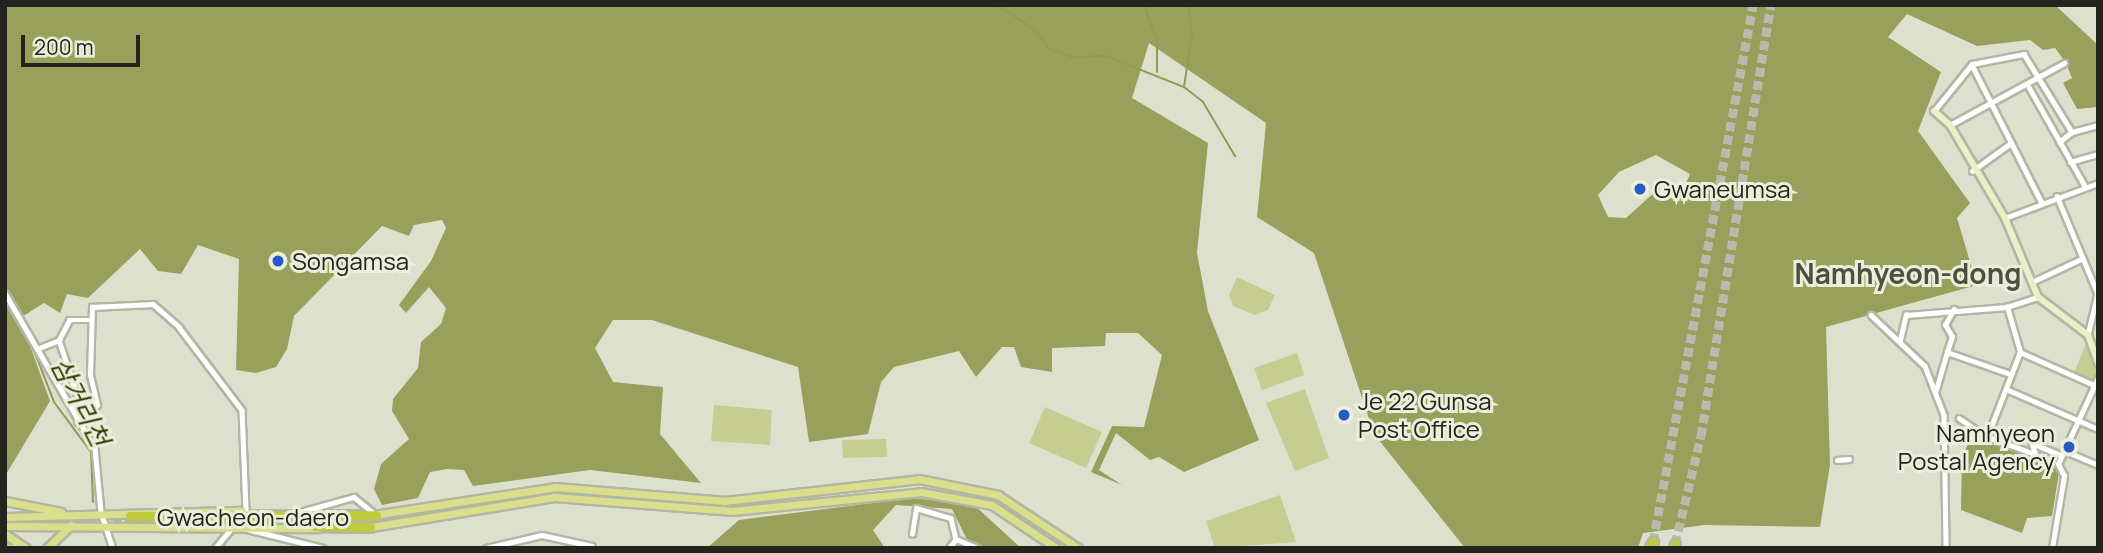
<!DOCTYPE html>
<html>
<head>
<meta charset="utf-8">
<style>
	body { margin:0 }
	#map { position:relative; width:2103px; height:553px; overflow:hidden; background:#dee0ce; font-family:Manrope,"Noto Sans KR",sans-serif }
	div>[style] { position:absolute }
	.green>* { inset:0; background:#c6cd91 }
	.forest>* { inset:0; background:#99a05b }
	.stream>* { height:2px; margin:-1px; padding:0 1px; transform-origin:1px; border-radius:1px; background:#939a55 }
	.secondary-tunnel>* { height:6px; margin-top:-3px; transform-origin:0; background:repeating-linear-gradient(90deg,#b9baab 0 6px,transparent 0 9px) }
	.highway-tunnel>* { height:9px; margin-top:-4.5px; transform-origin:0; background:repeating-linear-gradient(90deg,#b9baab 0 9px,transparent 0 13.5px) }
	.roads { filter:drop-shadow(2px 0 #b3b6a4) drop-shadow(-2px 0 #b3b6a4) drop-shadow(0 2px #b3b6a4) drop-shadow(0 -2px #b3b6a4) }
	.street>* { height:4.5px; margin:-2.25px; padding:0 2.25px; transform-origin:2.25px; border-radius:2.25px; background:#fff }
	.secondary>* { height:6px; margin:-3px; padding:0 3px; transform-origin:3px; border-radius:3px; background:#ecefc5 }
	.primary>* { height:7px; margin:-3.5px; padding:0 3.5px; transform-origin:3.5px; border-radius:3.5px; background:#d9df8b }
	.highway>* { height:9px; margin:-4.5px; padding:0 4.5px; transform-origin:4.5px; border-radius:4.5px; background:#c0ca3d }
	.dots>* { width:19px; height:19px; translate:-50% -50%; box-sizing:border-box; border:4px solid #ebeedb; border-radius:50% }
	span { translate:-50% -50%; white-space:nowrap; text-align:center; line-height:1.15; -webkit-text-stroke:6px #ebeedb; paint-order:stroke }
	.poi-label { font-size:24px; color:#23241d }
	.left { translate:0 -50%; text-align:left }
	.right { translate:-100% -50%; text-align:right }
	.street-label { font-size:24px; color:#23241d }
	.water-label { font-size:26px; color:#363901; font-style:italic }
	.quarter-label { font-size:28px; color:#4d4f3f; font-weight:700 }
	.frame { position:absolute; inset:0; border:7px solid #23241d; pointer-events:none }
	.scale { position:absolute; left:21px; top:35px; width:119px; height:32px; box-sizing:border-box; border:4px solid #23241d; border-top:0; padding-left:9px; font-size:21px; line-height:24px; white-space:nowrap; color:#23241d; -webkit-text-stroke:5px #ebeedb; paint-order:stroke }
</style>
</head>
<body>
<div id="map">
	<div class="green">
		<div style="clip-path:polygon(1237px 277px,1275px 295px,1268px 310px,1255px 315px,1233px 306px,1229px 295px)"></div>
		<div style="clip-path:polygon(2087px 341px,2098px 375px,2092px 382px,2074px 373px)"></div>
		<div style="clip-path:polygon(1297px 353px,1304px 375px,1262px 390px,1254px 368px)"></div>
		<div style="clip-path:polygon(1305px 389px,1329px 458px,1295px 471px,1266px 403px)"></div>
		<div style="clip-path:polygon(714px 405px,772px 410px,770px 445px,711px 441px)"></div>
		<div style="clip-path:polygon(1045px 407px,1102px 432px,1086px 468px,1029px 443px)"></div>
		<div style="clip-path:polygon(886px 439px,887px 457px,843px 458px,842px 440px)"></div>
		<div style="clip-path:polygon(1280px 495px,1296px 542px,1215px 548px,1206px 521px)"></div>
	</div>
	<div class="forest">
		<div style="clip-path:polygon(evenodd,5px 5px,2055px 5px,2098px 45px,2098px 107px,2077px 109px,2063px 83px,2072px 78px,2066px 63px,2055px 48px,2043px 50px,2030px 40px,1977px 46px,1907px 14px,1888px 37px,1941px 72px,1918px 131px,1970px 203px,1957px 218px,1977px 285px,1826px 327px,1830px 465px,1820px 527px,1704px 525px,1643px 533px,1638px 548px,1465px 548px,1374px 434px,1314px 253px,1257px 217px,1266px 123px,1149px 43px,1132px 98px,1208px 143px,1197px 253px,1208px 311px,1259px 440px,1184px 472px,1159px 457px,1150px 460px,1116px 433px,1099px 470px,1122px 485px,1091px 472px,1112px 426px,1144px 427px,1162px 355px,1138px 333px,1106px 333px,1105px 346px,1052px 348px,1052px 372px,1021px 367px,1014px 347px,1002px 347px,976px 377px,959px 351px,894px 367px,881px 382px,868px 434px,809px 442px,798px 367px,652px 320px,613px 320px,595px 348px,613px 382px,663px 387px,660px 434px,701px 483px,590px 470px,473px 486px,464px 470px,447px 469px,430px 472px,418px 498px,382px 505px,374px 489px,381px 464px,409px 439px,392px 411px,393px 399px,418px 368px,421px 342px,441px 324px,446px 308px,429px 287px,406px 313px,399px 305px,431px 261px,446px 228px,442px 220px,414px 225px,409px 236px,382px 226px,294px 316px,287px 349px,276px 367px,256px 373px,236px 370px,239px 259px,198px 245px,181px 274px,158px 271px,140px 249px,88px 298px,67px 294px,60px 313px,44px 303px,20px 318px,50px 401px,5px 476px,5px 5px,1656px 155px,1690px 174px,1678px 201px,1656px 191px,1626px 218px,1608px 217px,1598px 195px,1619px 172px,1656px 155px)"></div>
		<div style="clip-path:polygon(1973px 432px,2060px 466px,2052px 516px,2027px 518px,2022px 533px,1961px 510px,1962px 458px)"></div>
		<div style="clip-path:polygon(911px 498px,973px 504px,1021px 548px,971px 548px,952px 509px,896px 505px,873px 530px,885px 548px,707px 548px,739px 520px)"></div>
	</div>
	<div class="stream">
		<div style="left:997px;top:5px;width:44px;rotate:33deg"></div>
		<div style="left:1034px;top:29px;width:25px;rotate:53deg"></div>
		<div style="left:1049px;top:49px;width:24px;rotate:19deg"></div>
		<div style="left:1072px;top:57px;width:34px;rotate:-2deg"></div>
		<div style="left:1106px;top:56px;width:84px;rotate:21.7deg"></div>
		<div style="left:1144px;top:5px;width:37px;rotate:70deg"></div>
		<div style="left:1157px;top:40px;width:32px;rotate:90deg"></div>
		<div style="left:1188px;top:5px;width:28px;rotate:82deg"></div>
		<div style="left:1192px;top:33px;width:55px;rotate:98.4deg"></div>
		<div style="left:1184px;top:87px;width:24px;rotate:38deg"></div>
		<div style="left:1203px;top:102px;width:63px;rotate:59.3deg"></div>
		<div style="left:30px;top:340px;width:66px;rotate:68.8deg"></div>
		<div style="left:54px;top:402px;width:62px;rotate:53.5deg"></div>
		<div style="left:91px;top:452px;width:50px;rotate:87.7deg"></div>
	</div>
	<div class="secondary-tunnel">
		<div style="left:5px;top:539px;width:13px;rotate:42deg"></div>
	</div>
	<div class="highway-tunnel">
		<div style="left:5px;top:522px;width:125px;rotate:-0.9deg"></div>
		<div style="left:1653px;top:542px;width:546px;rotate:-79.45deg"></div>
		<div style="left:1675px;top:544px;width:111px;rotate:-76.5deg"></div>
		<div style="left:1701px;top:436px;width:437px;rotate:-80.8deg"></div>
	</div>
	<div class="roads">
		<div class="street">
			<div style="left:1972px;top:65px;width:153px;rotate:63.1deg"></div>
			<div style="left:2029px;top:87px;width:114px;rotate:60.5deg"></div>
			<div style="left:1934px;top:111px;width:60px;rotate:-51deg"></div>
			<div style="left:1972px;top:64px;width:53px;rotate:-10.9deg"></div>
			<div style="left:2024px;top:54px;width:92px;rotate:58.4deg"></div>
			<div style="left:2072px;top:132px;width:27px;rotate:-15deg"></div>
			<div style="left:1950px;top:125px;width:130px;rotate:-28.5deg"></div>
			<div style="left:2059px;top:142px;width:16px;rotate:-38deg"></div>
			<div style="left:2070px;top:162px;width:29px;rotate:-16deg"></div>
			<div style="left:1972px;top:171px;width:48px;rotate:-35.7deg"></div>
			<div style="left:2057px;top:196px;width:106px;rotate:67.3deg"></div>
			<div style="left:2098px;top:294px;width:42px;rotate:103.7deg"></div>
			<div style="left:2005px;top:218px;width:99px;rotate:-20.6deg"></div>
			<div style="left:2032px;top:282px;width:56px;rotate:-25.2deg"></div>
			<div style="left:5px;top:293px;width:179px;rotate:59.9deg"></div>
			<div style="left:95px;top:448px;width:64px;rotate:84.6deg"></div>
			<div style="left:101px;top:512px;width:38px;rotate:72deg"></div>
			<div style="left:1871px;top:315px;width:74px;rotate:43.4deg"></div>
			<div style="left:1925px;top:366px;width:53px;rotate:68.8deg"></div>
			<div style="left:1944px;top:415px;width:133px;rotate:89.1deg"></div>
			<div style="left:59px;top:340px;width:79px;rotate:71.6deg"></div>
			<div style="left:1900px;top:340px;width:26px;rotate:-77deg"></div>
			<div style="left:1906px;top:315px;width:101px;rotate:-4.5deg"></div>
			<div style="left:37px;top:349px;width:24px;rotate:-22deg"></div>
			<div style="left:59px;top:340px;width:22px;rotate:-63deg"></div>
			<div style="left:69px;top:320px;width:21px"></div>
			<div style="left:1947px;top:352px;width:16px;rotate:-72deg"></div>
			<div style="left:1952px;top:337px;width:14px;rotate:-120deg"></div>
			<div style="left:1945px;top:325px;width:18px;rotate:-61deg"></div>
			<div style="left:2020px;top:352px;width:79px;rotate:24deg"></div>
			<div style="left:2006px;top:389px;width:100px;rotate:23.5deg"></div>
			<div style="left:1936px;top:390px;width:40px;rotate:-74deg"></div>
			<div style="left:1947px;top:352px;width:67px;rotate:19.2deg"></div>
			<div style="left:1959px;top:418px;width:34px;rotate:34deg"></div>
			<div style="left:77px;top:422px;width:26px;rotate:-40deg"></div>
			<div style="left:97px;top:405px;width:31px;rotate:-103deg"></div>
			<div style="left:90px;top:375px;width:68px;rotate:-88.3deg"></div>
			<div style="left:92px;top:307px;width:61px;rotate:-2.8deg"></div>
			<div style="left:153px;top:304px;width:35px;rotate:41deg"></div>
			<div style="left:179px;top:327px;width:104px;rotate:52.8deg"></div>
			<div style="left:242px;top:410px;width:101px;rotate:87.7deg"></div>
			<div style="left:2032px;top:443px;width:13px;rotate:72deg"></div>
			<div style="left:2036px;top:455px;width:52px;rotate:-159.8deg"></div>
			<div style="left:1987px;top:437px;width:91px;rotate:-68.8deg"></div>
			<div style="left:2020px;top:352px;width:47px;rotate:-106.1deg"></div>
			<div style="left:2007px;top:307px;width:33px;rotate:-18deg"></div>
			<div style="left:2032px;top:443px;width:30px;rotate:23deg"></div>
			<div style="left:2063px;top:450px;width:38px;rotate:23deg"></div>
			<div style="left:1837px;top:460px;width:12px;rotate:-5deg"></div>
			<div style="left:293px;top:514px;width:63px;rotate:-15.6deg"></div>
			<div style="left:354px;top:497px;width:28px;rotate:39deg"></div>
			<div style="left:243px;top:528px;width:82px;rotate:14deg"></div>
			<div style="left:912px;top:534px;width:26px;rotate:-81deg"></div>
			<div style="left:916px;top:508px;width:36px;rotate:16deg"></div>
			<div style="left:951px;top:518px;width:22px;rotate:77deg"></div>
			<div style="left:956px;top:539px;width:23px;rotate:23deg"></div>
			<div style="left:215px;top:548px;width:26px;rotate:-50deg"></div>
			<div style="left:486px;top:548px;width:57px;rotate:-13.1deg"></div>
			<div style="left:542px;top:535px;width:51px;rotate:12.4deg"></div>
			<div style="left:949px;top:548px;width:11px;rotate:-52deg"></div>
			<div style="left:2052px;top:548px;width:73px;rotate:-80.5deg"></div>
			<div style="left:2064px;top:476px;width:13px;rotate:-117deg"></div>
			<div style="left:2058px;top:464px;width:95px;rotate:-65.1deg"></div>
		</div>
		<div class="secondary">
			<div style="left:1934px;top:111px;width:21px;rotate:41deg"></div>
			<div style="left:1950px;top:125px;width:108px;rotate:59.4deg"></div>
			<div style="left:2005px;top:218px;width:86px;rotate:67.3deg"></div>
			<div style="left:2038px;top:297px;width:63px;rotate:37.2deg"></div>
			<div style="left:2088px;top:335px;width:30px;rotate:70deg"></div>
		</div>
		<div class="primary">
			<div style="left:5px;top:501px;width:57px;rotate:11.1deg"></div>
			<div style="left:373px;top:515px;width:184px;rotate:-8.7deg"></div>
			<div style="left:555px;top:487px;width:170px;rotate:4.7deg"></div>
			<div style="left:724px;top:501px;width:196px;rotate:-6.4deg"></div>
			<div style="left:919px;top:479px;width:81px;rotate:11.4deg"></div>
			<div style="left:998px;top:495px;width:96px;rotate:33.5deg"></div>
			<div style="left:5px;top:517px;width:237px;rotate:-1.5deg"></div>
			<div style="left:5px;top:526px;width:313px;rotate:0.4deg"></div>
			<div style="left:365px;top:528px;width:192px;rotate:-9.3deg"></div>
			<div style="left:554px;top:497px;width:179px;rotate:4.5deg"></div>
			<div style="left:732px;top:511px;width:190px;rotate:-5.7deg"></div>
			<div style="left:921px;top:492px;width:72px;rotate:10.4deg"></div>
			<div style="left:992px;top:505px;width:77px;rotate:33.9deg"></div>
			<div style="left:5px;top:534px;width:25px;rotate:34deg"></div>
			<div style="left:9px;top:548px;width:16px"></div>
			<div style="left:47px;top:548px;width:33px;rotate:-44deg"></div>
		</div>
		<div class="highway">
			<div style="left:130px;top:516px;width:246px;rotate:-0.2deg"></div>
			<div style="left:314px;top:526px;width:56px;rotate:1deg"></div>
			<div style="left:1650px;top:548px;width:7px;rotate:-63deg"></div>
			<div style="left:1674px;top:548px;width:4px;rotate:-76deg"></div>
		</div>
	</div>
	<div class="dots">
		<div style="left:1640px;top:189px;background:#2958c6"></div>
		<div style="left:278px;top:261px;background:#2958c6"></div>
		<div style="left:1344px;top:415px;background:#2958c6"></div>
		<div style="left:2069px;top:447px;background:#2958c6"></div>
	</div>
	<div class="poi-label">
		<span class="left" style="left:1654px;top:189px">Gwaneumsa</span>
		<span class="left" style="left:292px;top:261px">Songamsa</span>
		<span class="left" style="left:1358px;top:415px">Je 22 Gunsa<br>Post Office</span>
		<span class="right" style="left:2055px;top:447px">Namhyeon<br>Postal Agency</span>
	</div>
	<div class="street-label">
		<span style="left:253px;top:517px">Gwacheon-daero</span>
	</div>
	<div class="water-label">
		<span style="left:80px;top:402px;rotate:63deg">삼거리천</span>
	</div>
	<div class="quarter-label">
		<span style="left:1908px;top:273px">Namhyeon-dong</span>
	</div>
	<div class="frame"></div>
	<div class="scale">200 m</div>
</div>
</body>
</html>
